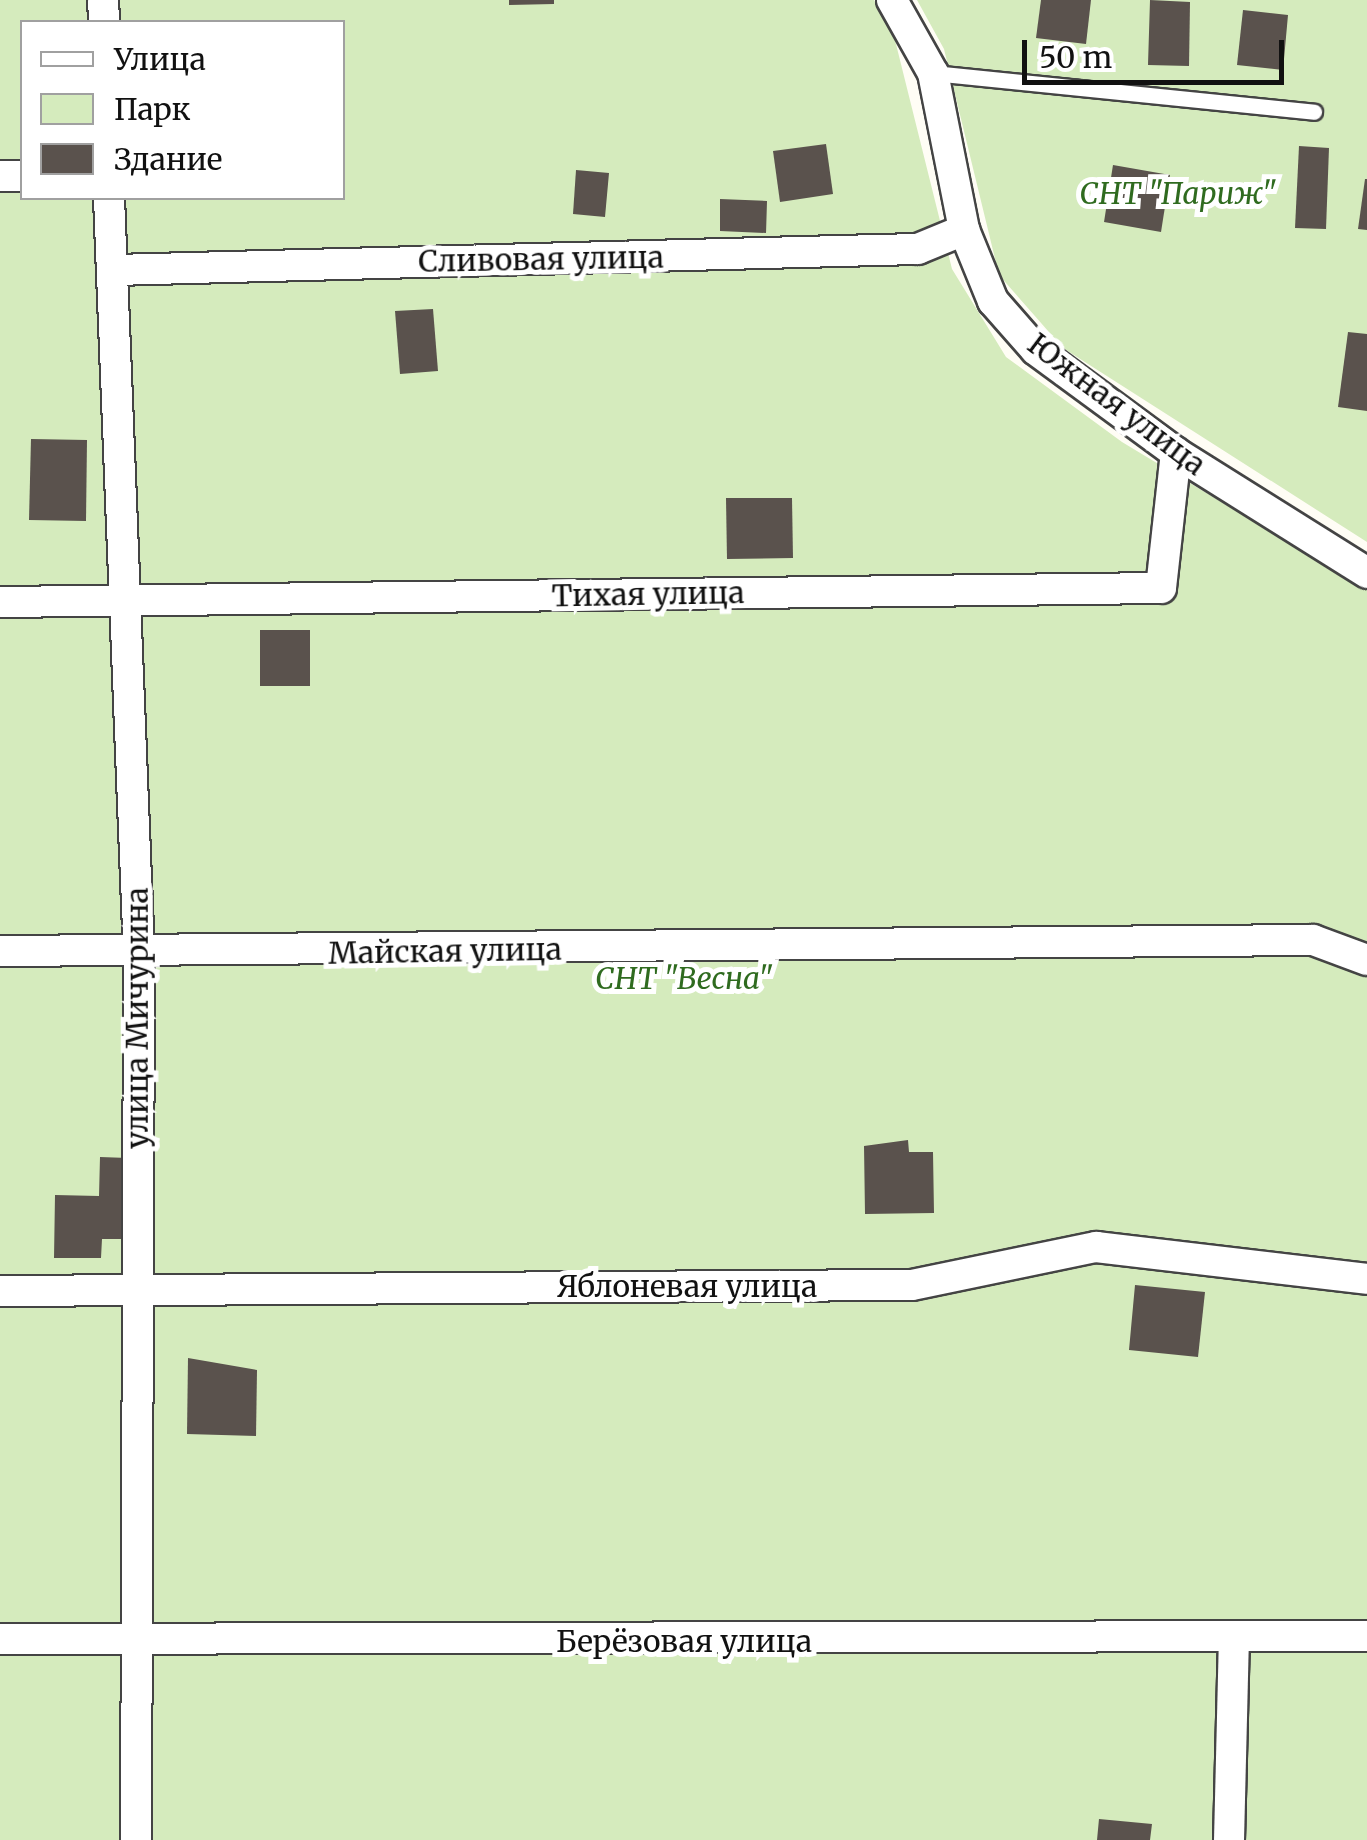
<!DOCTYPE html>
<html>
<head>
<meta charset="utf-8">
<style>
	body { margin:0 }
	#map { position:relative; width:1367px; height:1840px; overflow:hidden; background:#fffdf5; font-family:Merriweather,serif }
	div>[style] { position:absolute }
	.green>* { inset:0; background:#d5ebbd }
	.building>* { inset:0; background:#5a524d }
	.roads { filter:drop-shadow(2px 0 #444) drop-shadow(-2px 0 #444) drop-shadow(0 2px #444) drop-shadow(0 -2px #444) }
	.lane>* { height:15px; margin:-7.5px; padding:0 7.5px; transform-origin:7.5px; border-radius:7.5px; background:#fff }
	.street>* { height:30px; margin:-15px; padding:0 15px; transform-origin:15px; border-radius:15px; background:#fff }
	span { translate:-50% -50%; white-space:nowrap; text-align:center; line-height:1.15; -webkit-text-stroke:10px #fff; paint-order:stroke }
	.park-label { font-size:30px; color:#2f6b1f; font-style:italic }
	.street-label { font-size:30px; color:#111 }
	.legend { position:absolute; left:20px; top:20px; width:325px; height:180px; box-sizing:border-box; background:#fff; border:2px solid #a0a0a0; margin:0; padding:12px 18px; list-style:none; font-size:30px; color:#111 }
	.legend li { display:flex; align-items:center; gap:20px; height:50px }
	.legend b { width:50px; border:2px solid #a0a0a0 }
	.scale { position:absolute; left:1022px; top:40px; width:262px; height:45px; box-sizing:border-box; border:5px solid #111; border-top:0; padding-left:12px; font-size:30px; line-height:35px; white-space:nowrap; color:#111; -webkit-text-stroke:8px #fff; paint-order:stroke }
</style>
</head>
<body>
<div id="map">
	<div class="green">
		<div style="clip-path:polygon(evenodd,0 0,874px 0,893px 32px,952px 269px,1006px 357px,1122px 442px,1367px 590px,1367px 1840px,0 1840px,0 0,22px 22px,342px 22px,342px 198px,22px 198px,22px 22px)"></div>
		<div style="clip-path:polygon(917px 0,1367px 0,1367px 542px,1063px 348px,999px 275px,944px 49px)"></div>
	</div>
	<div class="building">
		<div style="clip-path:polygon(509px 0,554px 0,554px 4px,509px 5px)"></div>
		<div style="clip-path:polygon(1041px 0,1091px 0,1086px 44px,1036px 38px)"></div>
		<div style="clip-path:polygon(1150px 0,1190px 2px,1189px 66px,1148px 65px)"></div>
		<div style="clip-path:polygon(1243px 10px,1288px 15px,1283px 70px,1237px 65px)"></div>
		<div style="clip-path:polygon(826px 144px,833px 194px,780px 202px,773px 151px)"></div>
		<div style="clip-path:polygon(1299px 146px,1329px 148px,1326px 229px,1295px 228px)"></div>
		<div style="clip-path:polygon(1113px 165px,1170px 175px,1161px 232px,1104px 222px)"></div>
		<div style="clip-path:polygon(576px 170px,609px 173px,605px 217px,573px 214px)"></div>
		<div style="clip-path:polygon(1365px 179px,1367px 179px,1367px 230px,1358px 229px)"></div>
		<div style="clip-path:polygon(720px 199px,767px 201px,766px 233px,720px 231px)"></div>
		<div style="clip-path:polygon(433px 309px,438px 371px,400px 374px,395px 311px)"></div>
		<div style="clip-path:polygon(1348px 332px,1367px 334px,1367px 411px,1338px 407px)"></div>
		<div style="clip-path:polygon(31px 439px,87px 440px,86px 521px,29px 520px)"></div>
		<div style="clip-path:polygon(726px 498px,792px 498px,793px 558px,727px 559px)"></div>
		<div style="clip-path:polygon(260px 630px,310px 630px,310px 686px,260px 686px)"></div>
		<div style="clip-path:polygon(908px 1140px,909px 1152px,933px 1152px,934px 1213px,865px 1214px,864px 1146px)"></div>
		<div style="clip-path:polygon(100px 1157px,128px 1158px,127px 1239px,102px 1239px,101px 1258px,54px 1258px,55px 1195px,99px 1196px)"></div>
		<div style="clip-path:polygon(1135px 1285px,1205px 1292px,1198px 1357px,1129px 1350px)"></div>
		<div style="clip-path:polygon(188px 1358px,257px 1370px,256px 1436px,187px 1434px)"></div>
		<div style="clip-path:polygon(1099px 1819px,1152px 1824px,1150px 1840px,1097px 1840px)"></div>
	</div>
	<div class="roads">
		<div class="lane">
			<div style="left:933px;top:73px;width:383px;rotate:5.8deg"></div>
		</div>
		<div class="street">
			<div style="left:103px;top:0;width:22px;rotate:87deg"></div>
			<div style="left:892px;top:0;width:84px;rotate:60.7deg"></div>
			<div style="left:933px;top:73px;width:160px;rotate:78.8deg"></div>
			<div style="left:964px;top:230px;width:77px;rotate:67.8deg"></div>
			<div style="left:993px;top:301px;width:65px;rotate:48.7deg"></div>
			<div style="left:1036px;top:350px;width:174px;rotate:36.3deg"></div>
			<div style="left:1176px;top:453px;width:226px;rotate:32.1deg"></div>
			<div style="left:0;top:176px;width:22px"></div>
			<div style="left:109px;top:198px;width:759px;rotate:87.73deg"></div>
			<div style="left:139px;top:956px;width:884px;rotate:90.19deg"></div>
			<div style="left:114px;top:270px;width:804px;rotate:-1.5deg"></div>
			<div style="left:918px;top:249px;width:50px;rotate:-22.4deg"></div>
			<div style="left:0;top:602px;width:1161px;rotate:-0.69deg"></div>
			<div style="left:1161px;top:588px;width:136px;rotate:-83.7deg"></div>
			<div style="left:0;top:951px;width:1313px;rotate:-0.48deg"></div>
			<div style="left:1313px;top:940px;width:58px;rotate:20.3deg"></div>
			<div style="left:0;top:1291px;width:912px;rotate:-0.38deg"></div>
			<div style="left:912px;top:1285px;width:188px;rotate:-11.7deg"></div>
			<div style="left:1096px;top:1247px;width:273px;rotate:6.7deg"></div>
			<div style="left:0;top:1639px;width:1367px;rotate:-0.13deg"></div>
			<div style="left:1229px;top:1840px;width:199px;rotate:-88.6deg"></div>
		</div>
	</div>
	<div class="park-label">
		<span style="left:1178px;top:193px">СНТ "Париж"</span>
		<span style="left:684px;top:978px">СНТ "Весна"</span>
	</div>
	<div class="street-label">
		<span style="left:541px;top:259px;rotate:-1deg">Сливовая улица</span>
		<span style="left:1117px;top:404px;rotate:37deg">Южная улица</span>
		<span style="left:648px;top:594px;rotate:-1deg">Тихая улица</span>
		<span style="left:445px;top:951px;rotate:-1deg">Майская улица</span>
		<span style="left:137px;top:1018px;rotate:-90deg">улица Мичурина</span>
		<span style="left:687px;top:1286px">Яблоневая улица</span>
		<span style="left:684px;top:1641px">Берёзовая улица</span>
	</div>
	<ul class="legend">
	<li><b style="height:12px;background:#fff"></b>Улица</li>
	<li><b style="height:28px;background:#d5ebbd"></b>Парк</li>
	<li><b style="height:28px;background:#5a524d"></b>Здание</li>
	</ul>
	<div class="scale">50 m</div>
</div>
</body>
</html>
